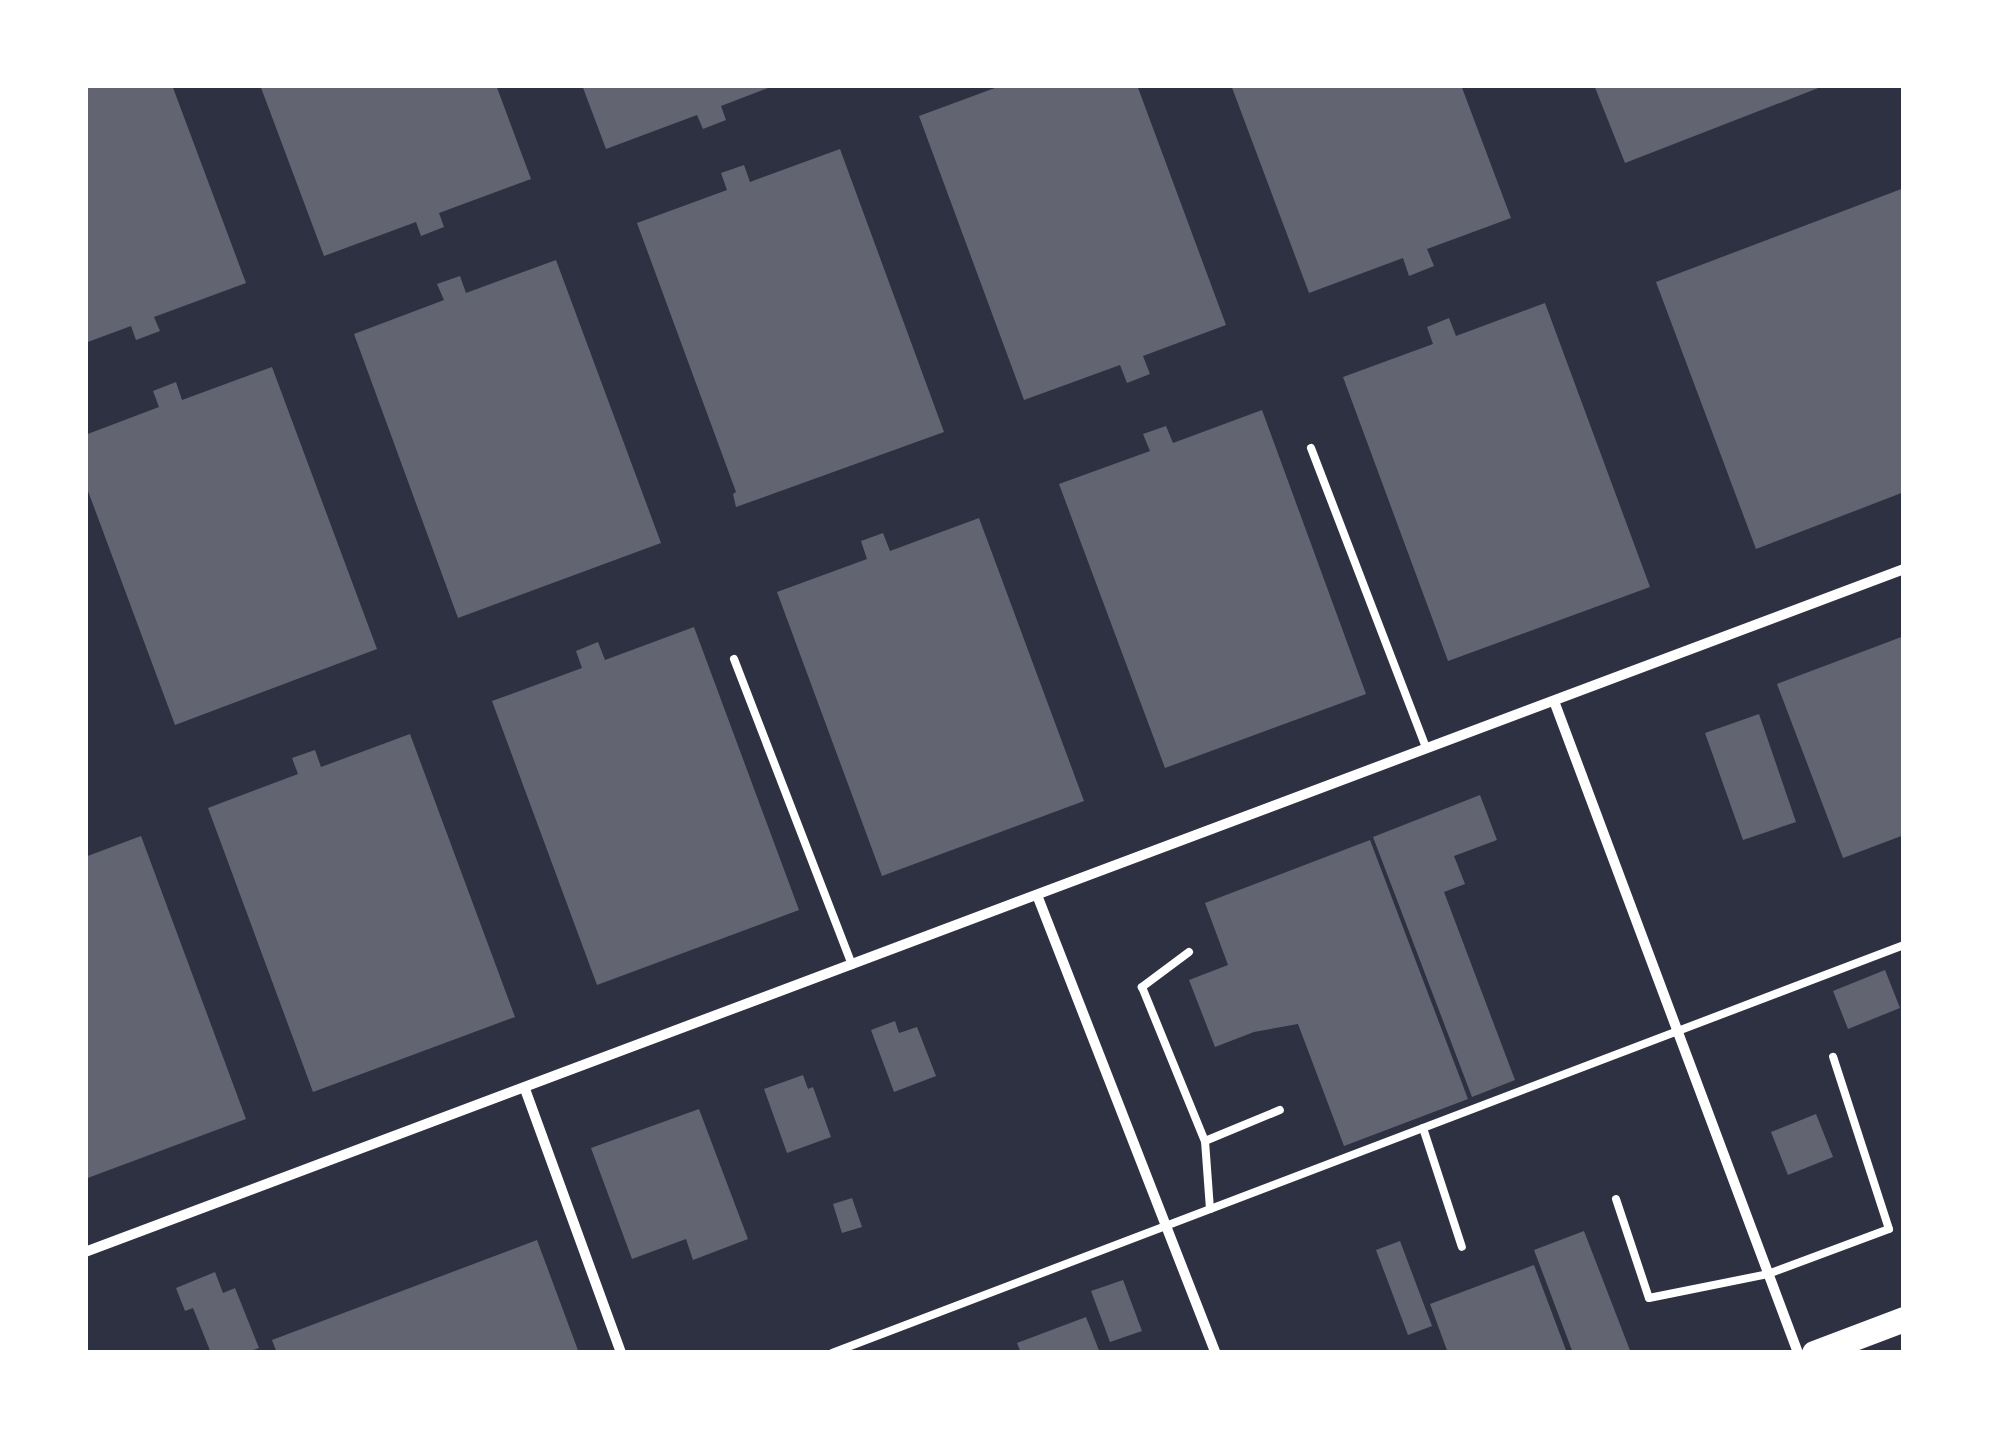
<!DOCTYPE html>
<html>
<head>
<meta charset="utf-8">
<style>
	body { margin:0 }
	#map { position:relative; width:1989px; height:1438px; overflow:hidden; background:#2d3142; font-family:"Varela Round",sans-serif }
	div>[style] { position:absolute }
	.building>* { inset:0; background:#626471 }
	.service>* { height:8px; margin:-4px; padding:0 4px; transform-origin:4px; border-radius:4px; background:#fff }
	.minor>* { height:10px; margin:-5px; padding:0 5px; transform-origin:5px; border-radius:5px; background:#fff }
	.primary>* { height:25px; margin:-12.5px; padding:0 12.5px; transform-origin:12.5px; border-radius:12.5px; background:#fff }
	span { translate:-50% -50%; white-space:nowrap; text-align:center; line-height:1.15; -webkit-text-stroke:10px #fff; paint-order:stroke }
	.frame { position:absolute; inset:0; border:88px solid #fff; pointer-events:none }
</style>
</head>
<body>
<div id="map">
	<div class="building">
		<div style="clip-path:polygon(85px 85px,172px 85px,246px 283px,154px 317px,160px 331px,136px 340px,131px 326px,85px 343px)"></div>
		<div style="clip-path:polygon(260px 85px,496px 85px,531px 179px,439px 213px,444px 227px,421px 236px,416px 222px,324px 256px)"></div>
		<div style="clip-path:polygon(582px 85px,776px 85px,721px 106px,726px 120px,703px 129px,697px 115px,606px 149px)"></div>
		<div style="clip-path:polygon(1003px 85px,1137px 85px,1226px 325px,1143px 356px,1150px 374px,1127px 383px,1120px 365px,1024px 400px,919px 116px)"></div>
		<div style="clip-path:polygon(1231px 85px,1461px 85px,1511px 218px,1427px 249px,1434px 266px,1409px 276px,1403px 258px,1309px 293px)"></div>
		<div style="clip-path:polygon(1594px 85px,1826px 85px,1625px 163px)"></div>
		<div style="clip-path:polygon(840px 149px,944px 432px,736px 507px,733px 494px,736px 492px,637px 223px,727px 190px,721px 173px,744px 165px,750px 182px)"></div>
		<div style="clip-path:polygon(1904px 188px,1904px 492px,1756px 549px,1656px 282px)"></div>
		<div style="clip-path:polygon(556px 260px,661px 543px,458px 618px,354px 334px,444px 300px,437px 284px,460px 276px,466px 293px)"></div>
		<div style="clip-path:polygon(1545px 303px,1650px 587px,1448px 661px,1343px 377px,1433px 344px,1427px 327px,1449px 318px,1456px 336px)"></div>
		<div style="clip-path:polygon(272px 367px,377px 649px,175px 725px,85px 483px,85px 435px,159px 407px,153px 391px,176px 382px,182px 400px)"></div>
		<div style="clip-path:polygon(1262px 410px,1366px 694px,1165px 768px,1059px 484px,1150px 451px,1143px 434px,1166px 426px,1173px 443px)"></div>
		<div style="clip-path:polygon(979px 518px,1084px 801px,882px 876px,777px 592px,867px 559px,861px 541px,883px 533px,890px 551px)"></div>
		<div style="clip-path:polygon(694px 627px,799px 910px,597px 985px,492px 701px,582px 668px,576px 651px,598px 642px,605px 660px)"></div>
		<div style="clip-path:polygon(1904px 636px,1904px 835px,1843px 858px,1777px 684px)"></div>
		<div style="clip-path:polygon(1759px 714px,1796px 822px,1743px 840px,1705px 733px)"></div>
		<div style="clip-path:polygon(410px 734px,515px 1017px,313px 1092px,208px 808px,298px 774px,292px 758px,315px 750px,321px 767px)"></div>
		<div style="clip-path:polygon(1480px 795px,1497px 840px,1454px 856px,1465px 884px,1444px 892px,1515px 1080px,1472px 1097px,1373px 837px)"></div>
		<div style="clip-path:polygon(141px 836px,246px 1119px,85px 1179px,85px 857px)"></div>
		<div style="clip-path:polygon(1370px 840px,1468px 1099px,1344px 1146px,1298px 1024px,1254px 1032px,1215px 1047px,1189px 980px,1228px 965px,1205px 903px)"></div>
		<div style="clip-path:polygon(1885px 970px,1900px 1008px,1848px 1029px,1833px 991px)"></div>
		<div style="clip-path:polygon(895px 1021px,899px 1033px,917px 1027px,936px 1076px,894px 1092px,871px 1030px)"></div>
		<div style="clip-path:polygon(803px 1075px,808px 1089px,813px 1087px,831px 1137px,787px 1153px,764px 1089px)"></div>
		<div style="clip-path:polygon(699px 1109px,748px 1239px,693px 1260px,686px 1239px,632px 1259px,591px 1148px)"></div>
		<div style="clip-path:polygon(1816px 1114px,1833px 1157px,1788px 1175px,1771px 1132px)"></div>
		<div style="clip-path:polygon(852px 1198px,862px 1227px,842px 1233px,833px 1204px)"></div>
		<div style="clip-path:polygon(1584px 1231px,1631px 1353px,1573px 1353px,1534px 1250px)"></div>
		<div style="clip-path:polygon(537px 1240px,579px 1353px,277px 1353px,272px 1340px)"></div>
		<div style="clip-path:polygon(1400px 1241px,1432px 1326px,1408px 1335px,1376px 1250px)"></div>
		<div style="clip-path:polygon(1534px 1265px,1567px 1353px,1448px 1353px,1430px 1304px)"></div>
		<div style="clip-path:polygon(215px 1272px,223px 1293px,235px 1288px,259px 1348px,245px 1353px,211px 1353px,193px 1308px,185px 1311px,176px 1288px)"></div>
		<div style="clip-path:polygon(1123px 1280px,1142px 1331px,1110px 1342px,1091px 1291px)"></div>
		<div style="clip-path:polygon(1086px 1317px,1100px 1353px,1021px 1353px,1017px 1343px)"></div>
	</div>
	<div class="service">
		<div style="left:1311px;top:448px;width:321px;rotate:69deg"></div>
		<div style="left:734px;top:659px;width:328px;rotate:68.9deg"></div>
		<div style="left:1189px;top:952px;width:59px;rotate:143.3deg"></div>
		<div style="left:1142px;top:987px;width:166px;rotate:67.8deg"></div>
		<div style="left:1423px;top:1128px;width:125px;rotate:71.9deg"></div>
		<div style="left:1616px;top:1199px;width:104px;rotate:71.6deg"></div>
		<div style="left:1649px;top:1298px;width:121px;rotate:-11.4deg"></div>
		<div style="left:1768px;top:1274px;width:129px;rotate:-20.4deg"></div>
		<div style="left:1889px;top:1229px;width:181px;rotate:-108deg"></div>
		<div style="left:1210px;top:1209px;width:68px;rotate:-94.2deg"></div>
		<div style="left:1205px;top:1141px;width:81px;rotate:-22.5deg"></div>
		<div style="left:832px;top:1353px;width:1147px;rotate:-20.84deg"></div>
	</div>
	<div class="minor">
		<div style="left:1554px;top:701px;width:696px;rotate:69.48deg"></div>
		<div style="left:1037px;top:895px;width:492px;rotate:68.7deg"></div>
		<div style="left:525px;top:1089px;width:281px;rotate:70deg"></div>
		<div style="left:85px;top:1252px;width:1943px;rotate:-20.58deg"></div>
	</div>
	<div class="primary">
		<div style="left:1814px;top:1353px;width:96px;rotate:-20.7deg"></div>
	</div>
	<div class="frame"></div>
</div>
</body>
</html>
